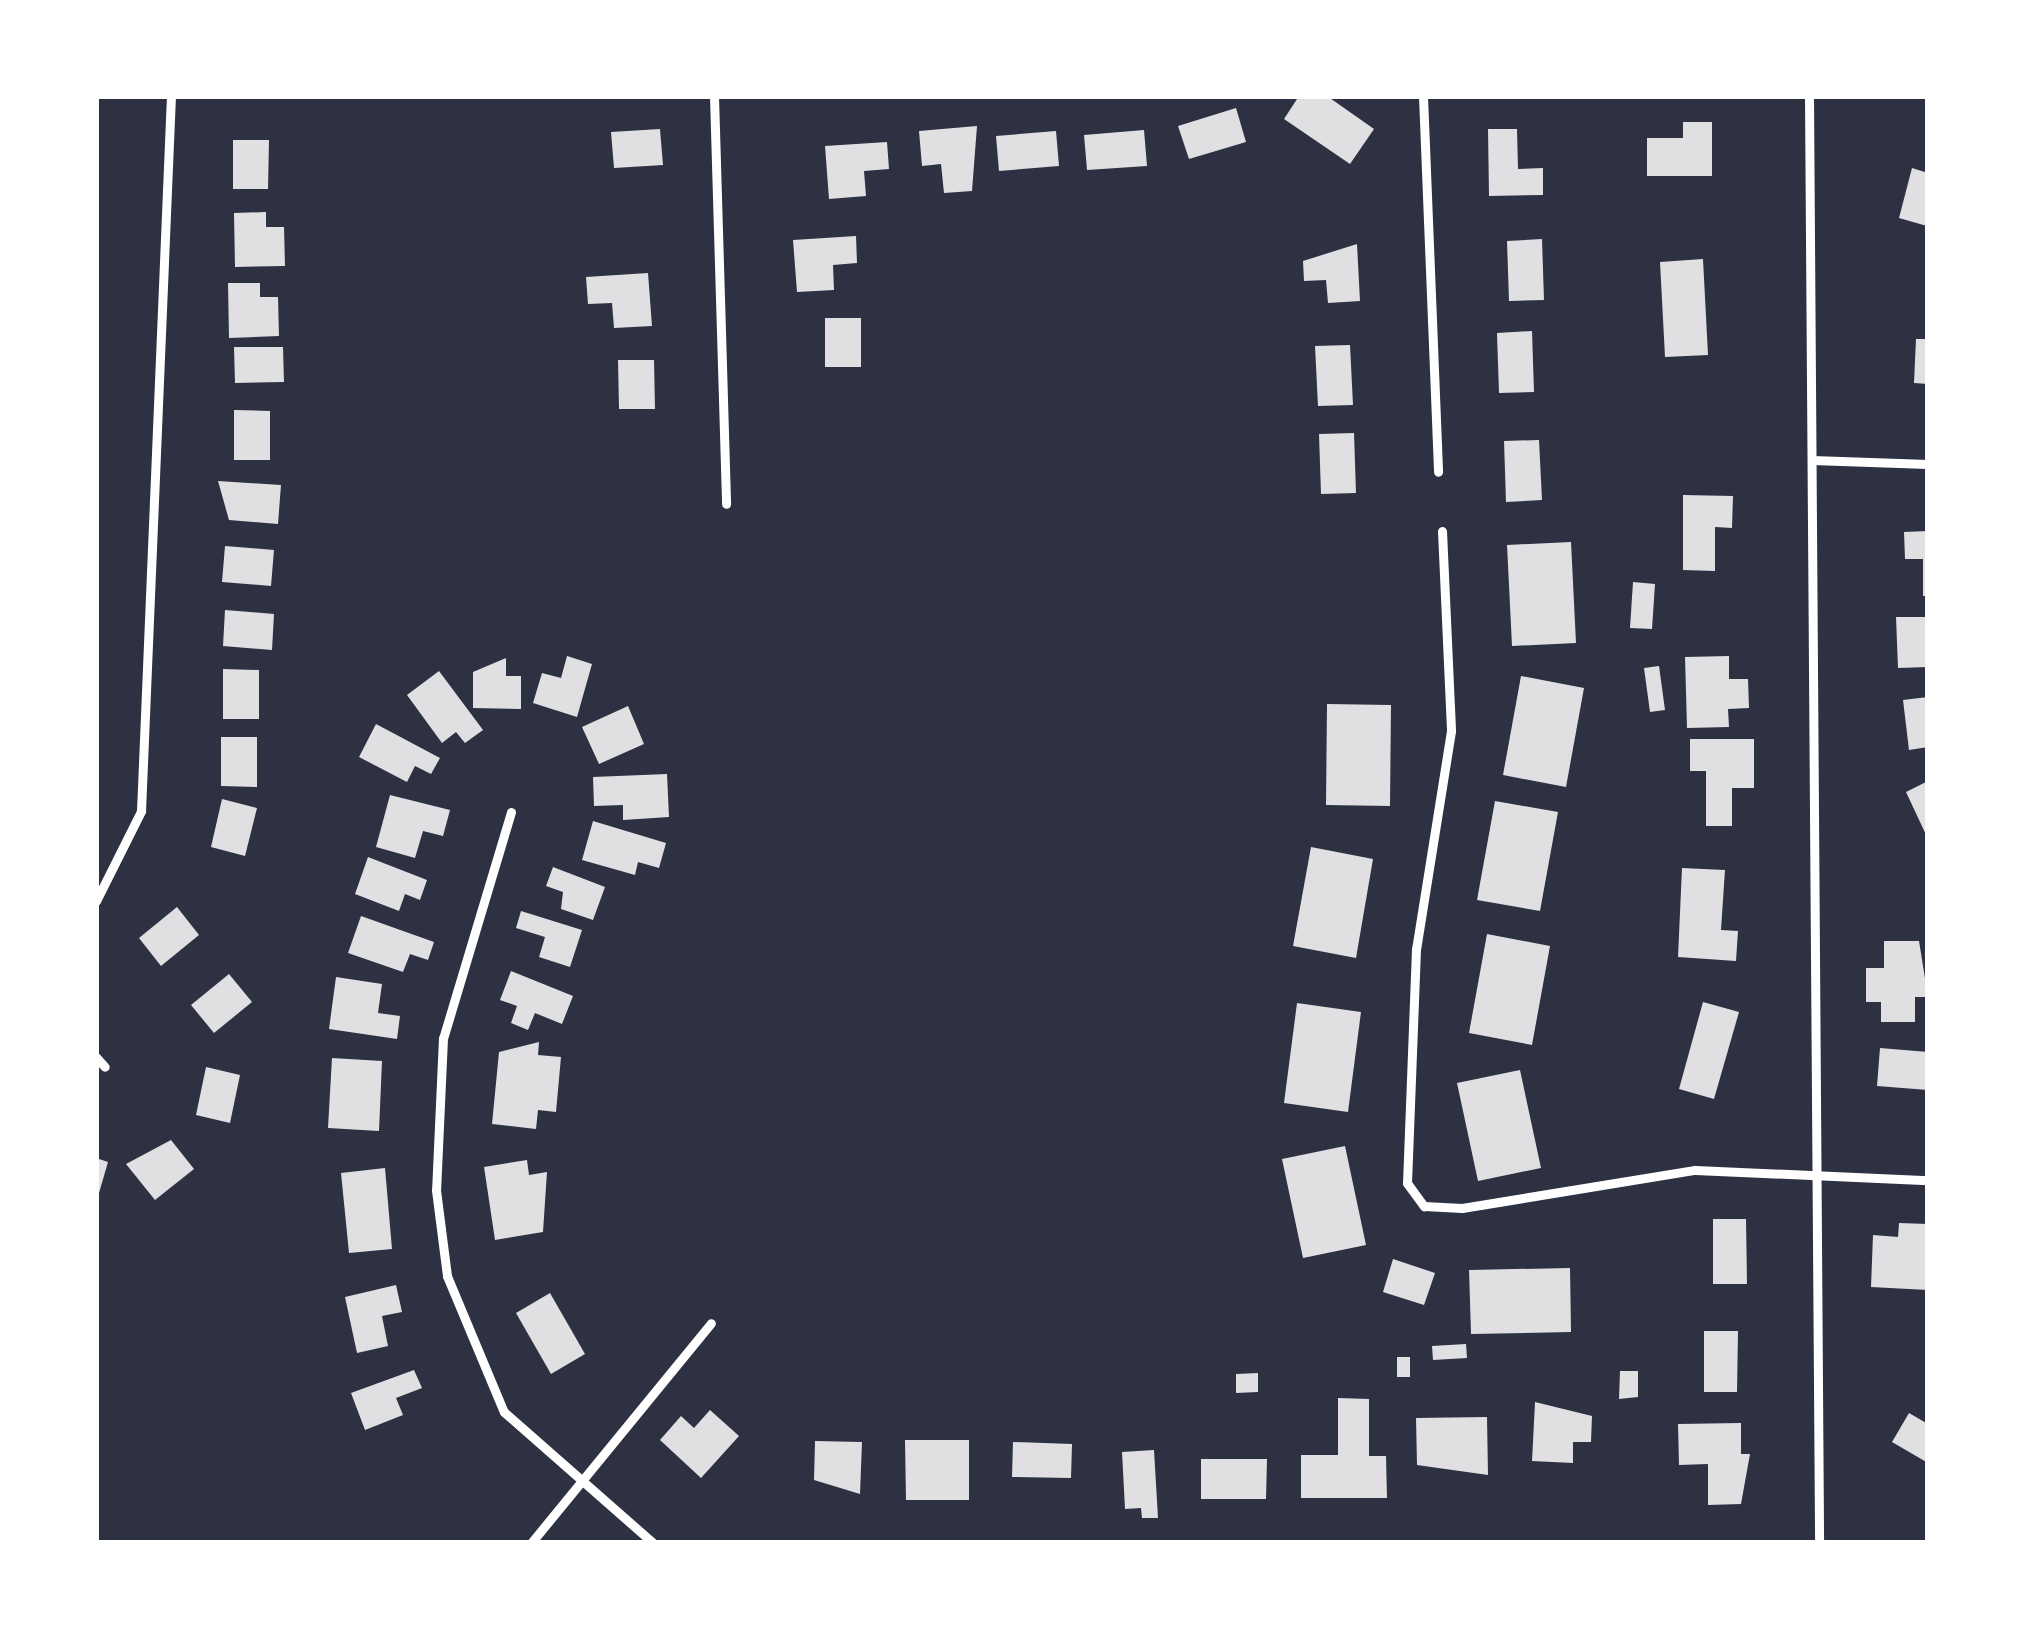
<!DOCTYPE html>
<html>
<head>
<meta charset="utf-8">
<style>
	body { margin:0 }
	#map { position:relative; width:2024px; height:1639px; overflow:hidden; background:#2d3142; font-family:"IBM Plex Sans",sans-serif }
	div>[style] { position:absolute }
	.building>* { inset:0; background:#e0e0e3 }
	.minor>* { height:9px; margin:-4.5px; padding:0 4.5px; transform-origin:4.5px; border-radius:4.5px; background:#fff }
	span { translate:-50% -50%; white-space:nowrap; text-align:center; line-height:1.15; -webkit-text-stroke:10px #fff; paint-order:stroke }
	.frame { position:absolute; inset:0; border:99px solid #fff; pointer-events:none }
</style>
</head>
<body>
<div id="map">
	<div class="building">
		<div style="clip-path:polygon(1299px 96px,1327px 96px,1374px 129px,1350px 164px,1284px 119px)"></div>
		<div style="clip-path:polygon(1236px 108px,1246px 142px,1189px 159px,1178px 126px)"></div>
		<div style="clip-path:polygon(1683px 122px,1712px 122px,1712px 176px,1647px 176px,1647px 138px,1683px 138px)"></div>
		<div style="clip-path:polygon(977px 126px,972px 191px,944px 193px,941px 164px,922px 166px,919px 131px)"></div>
		<div style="clip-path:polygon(660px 129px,663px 165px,614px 168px,611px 132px)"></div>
		<div style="clip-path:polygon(1488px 129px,1517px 129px,1518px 169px,1543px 168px,1543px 195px,1489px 196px)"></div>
		<div style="clip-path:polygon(1144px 130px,1147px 166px,1087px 170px,1084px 135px)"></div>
		<div style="clip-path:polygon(1056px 131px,1059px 166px,999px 171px,996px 136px)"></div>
		<div style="clip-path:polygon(233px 140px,269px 140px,268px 189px,233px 189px)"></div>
		<div style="clip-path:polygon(887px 142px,889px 169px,864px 171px,866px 196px,829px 199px,825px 146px)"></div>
		<div style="clip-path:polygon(1912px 168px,1928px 173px,1927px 226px,1899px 218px)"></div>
		<div style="clip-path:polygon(266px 212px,266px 227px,284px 227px,285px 266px,235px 267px,234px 213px)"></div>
		<div style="clip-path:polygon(856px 236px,857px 263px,833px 265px,834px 290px,797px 292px,793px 240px)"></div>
		<div style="clip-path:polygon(1542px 239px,1544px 300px,1509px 301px,1507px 241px)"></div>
		<div style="clip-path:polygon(1357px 244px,1360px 301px,1328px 303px,1326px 280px,1304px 281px,1303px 261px)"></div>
		<div style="clip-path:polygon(1703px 259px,1708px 355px,1665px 357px,1660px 262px)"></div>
		<div style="clip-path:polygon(648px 273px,652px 326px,614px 328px,612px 303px,588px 304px,586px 277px)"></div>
		<div style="clip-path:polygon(228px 283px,260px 283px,260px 297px,278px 297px,279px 336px,229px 338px)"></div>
		<div style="clip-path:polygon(825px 318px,861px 318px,861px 367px,825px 367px)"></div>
		<div style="clip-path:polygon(1532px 331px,1534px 392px,1499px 393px,1497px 333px)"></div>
		<div style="clip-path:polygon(1916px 339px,1928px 339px,1928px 384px,1914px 383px)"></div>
		<div style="clip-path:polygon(1350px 345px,1353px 405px,1318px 406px,1315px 346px)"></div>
		<div style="clip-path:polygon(234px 347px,283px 347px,284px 382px,235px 383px)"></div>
		<div style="clip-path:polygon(618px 360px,654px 360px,655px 409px,619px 409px)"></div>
		<div style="clip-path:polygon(234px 410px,270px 411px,270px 460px,234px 460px)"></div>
		<div style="clip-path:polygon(1354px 433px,1356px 493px,1321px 494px,1319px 434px)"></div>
		<div style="clip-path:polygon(1539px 440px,1542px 500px,1506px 502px,1504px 441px)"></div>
		<div style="clip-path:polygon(218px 481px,281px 485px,278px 524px,229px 520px)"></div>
		<div style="clip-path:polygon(1683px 495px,1733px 496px,1732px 528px,1715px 527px,1715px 571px,1683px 570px)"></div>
		<div style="clip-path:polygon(1928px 531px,1928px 596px,1923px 596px,1923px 559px,1905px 559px,1904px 532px)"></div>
		<div style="clip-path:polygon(1571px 542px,1576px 643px,1512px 646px,1507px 545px)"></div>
		<div style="clip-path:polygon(225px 546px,274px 550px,271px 586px,222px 582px)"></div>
		<div style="clip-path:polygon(1633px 582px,1655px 584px,1652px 629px,1630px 628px)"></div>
		<div style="clip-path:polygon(225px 610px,274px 614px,272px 650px,223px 646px)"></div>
		<div style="clip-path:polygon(1896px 617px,1928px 617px,1928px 667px,1898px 668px)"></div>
		<div style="clip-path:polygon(567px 656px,592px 664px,577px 717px,533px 703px,542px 673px,561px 678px)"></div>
		<div style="clip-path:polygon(1729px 656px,1729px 679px,1748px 679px,1749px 708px,1728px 709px,1729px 727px,1687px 728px,1685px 657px)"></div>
		<div style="clip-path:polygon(506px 658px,506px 676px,521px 676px,521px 709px,473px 708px,473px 672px)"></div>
		<div style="clip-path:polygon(1659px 666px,1665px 710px,1650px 712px,1644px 668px)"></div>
		<div style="clip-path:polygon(223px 669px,259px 670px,259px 719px,223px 719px)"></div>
		<div style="clip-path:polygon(439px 671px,483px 730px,465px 743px,456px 732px,442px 743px,407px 695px)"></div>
		<div style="clip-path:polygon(1521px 676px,1584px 688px,1566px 787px,1503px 775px)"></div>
		<div style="clip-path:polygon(1928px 697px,1928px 747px,1909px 750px,1903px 700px)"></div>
		<div style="clip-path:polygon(1327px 704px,1391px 705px,1390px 806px,1326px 805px)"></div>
		<div style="clip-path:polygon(628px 706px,644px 744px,599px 764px,582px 727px)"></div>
		<div style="clip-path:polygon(376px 724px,440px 758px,431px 774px,415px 766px,407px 782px,359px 757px)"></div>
		<div style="clip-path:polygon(221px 737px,257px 737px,257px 787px,221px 786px)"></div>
		<div style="clip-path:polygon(1690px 739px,1754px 739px,1754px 788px,1732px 788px,1732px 826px,1706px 826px,1706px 771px,1690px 771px)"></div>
		<div style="clip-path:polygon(667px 774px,669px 817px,623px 820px,623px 805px,594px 806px,593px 777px)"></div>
		<div style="clip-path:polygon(1928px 781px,1928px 839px,1906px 792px)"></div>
		<div style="clip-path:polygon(390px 795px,450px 810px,443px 836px,423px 831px,415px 858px,376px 847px)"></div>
		<div style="clip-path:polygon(222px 799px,257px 808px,245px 856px,211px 847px)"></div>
		<div style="clip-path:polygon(1495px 801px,1558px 812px,1540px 911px,1477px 900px)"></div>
		<div style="clip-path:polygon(593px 821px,666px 843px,659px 868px,638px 862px,635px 875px,582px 860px)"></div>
		<div style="clip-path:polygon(1311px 847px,1373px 859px,1356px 958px,1293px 946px)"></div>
		<div style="clip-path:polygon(368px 857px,427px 880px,420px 900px,405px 894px,399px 911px,355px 894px)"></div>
		<div style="clip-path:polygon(553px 867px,605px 887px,593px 920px,561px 909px,563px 892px,546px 886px)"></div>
		<div style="clip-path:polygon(1682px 868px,1725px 870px,1721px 930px,1738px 931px,1736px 961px,1678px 957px)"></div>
		<div style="clip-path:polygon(177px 907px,199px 935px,161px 966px,139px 938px)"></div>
		<div style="clip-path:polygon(521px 911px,582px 930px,570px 967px,539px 957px,545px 937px,516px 928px)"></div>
		<div style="clip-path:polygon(361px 916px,434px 942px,428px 960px,410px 954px,403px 972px,348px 953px)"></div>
		<div style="clip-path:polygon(1487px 934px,1550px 946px,1532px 1045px,1469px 1033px)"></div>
		<div style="clip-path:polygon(1884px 941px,1919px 941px,1928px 997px,1915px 997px,1915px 1022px,1881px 1022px,1881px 1002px,1866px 1002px,1866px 968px,1884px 968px)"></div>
		<div style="clip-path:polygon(511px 971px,573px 996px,562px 1024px,535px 1013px,528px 1030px,511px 1023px,517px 1006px,500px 1000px)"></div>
		<div style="clip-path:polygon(229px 974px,252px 1002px,214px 1033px,191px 1005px)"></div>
		<div style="clip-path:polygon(336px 977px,382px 984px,378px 1013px,400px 1016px,397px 1039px,329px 1029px)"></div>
		<div style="clip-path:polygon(1703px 1002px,1739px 1012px,1714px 1099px,1679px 1089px)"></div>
		<div style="clip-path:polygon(1297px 1003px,1361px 1012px,1348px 1112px,1284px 1103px)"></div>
		<div style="clip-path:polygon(539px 1042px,538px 1055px,561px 1057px,556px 1112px,538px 1110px,536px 1129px,492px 1124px,499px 1052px)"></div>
		<div style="clip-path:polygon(1880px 1048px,1928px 1052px,1928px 1090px,1877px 1086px)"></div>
		<div style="clip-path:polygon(332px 1058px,382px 1061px,379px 1131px,328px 1128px)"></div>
		<div style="clip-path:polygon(206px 1067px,240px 1075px,230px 1123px,196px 1115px)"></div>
		<div style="clip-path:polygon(1520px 1070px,1541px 1168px,1478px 1181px,1457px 1083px)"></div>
		<div style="clip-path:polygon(171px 1140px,194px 1169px,155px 1200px,126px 1164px)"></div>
		<div style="clip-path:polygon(1345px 1146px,1366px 1245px,1303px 1258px,1282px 1159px)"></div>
		<div style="clip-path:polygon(96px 1158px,108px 1162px,97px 1200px,96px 1200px)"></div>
		<div style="clip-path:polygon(527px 1160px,529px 1175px,547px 1172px,543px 1232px,495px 1240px,484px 1167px)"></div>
		<div style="clip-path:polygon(385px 1168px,392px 1249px,349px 1253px,341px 1173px)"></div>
		<div style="clip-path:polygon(1713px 1219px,1746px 1219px,1747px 1284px,1713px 1284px)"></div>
		<div style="clip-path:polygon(1899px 1223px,1928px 1224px,1928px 1290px,1871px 1287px,1873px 1235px,1898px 1237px)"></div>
		<div style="clip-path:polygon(1393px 1259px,1435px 1273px,1424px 1305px,1383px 1292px)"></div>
		<div style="clip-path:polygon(1570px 1268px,1571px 1332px,1471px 1334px,1469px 1270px)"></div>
		<div style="clip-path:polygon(396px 1285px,402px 1312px,382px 1316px,388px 1346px,357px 1353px,345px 1297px)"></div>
		<div style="clip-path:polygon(550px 1293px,585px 1354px,551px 1374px,516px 1313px)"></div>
		<div style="clip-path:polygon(1704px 1331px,1738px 1331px,1737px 1392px,1704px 1392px)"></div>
		<div style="clip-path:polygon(1466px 1344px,1467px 1358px,1433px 1360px,1432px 1346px)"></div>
		<div style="clip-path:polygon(1397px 1357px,1410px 1357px,1410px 1377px,1397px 1377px)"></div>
		<div style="clip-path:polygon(414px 1370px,422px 1388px,396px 1398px,403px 1415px,365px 1430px,351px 1393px)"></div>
		<div style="clip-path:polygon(1620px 1371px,1638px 1371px,1638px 1397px,1619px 1399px)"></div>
		<div style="clip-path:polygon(1258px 1373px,1258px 1392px,1236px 1393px,1236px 1374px)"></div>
		<div style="clip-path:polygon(1338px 1398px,1369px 1399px,1369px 1456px,1386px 1456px,1387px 1498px,1301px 1498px,1301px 1455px,1338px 1455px)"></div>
		<div style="clip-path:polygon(1535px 1402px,1592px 1416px,1591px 1442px,1573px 1442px,1573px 1463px,1532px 1461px)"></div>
		<div style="clip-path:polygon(710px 1410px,739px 1436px,701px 1478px,660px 1440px,681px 1416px,694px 1428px)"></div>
		<div style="clip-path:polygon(1909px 1413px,1928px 1424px,1928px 1463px,1892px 1442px)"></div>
		<div style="clip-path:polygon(1487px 1417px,1488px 1475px,1417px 1465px,1416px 1418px)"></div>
		<div style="clip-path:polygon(1741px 1423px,1741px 1454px,1750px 1454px,1741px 1504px,1708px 1505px,1708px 1464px,1679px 1465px,1678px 1424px)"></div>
		<div style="clip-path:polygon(905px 1440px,969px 1440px,969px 1500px,906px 1500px)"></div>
		<div style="clip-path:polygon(815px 1441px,862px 1442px,860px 1494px,814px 1480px)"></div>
		<div style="clip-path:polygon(1013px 1442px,1072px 1444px,1071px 1478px,1012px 1477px)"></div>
		<div style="clip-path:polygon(1154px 1450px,1158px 1518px,1142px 1518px,1141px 1508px,1125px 1509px,1122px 1452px)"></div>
		<div style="clip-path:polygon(1201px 1459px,1267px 1459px,1266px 1499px,1201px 1499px)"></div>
	</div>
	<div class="minor">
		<div style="left:714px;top:96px;width:408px;rotate:88.3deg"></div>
		<div style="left:1423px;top:96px;width:376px;rotate:87.7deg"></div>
		<div style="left:1809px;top:96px;width:1447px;rotate:89.6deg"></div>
		<div style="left:1812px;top:460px;width:116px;rotate:2deg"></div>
		<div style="left:1442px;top:531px;width:200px;rotate:87.4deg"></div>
		<div style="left:1451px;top:731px;width:221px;rotate:99.1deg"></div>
		<div style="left:1416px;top:949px;width:234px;rotate:92.2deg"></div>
		<div style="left:1407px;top:1183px;width:29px;rotate:54deg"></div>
		<div style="left:1424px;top:1206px;width:38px;rotate:3deg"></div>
		<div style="left:1462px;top:1208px;width:236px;rotate:-9.3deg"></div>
		<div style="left:1695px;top:1170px;width:233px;rotate:2.5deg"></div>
		<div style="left:511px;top:812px;width:236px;rotate:106.7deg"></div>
		<div style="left:443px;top:1038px;width:152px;rotate:92.6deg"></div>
		<div style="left:436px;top:1190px;width:87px;rotate:82.7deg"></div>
		<div style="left:447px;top:1276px;width:147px;rotate:67.3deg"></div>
		<div style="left:504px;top:1412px;width:198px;rotate:41.3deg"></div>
		<div style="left:96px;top:901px;width:101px;rotate:-63.4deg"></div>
		<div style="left:141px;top:811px;width:716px;rotate:-87.6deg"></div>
		<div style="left:96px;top:1057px;width:13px;rotate:48deg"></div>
		<div style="left:531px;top:1543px;width:284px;rotate:-50.7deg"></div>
	</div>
	<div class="frame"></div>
</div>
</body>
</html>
